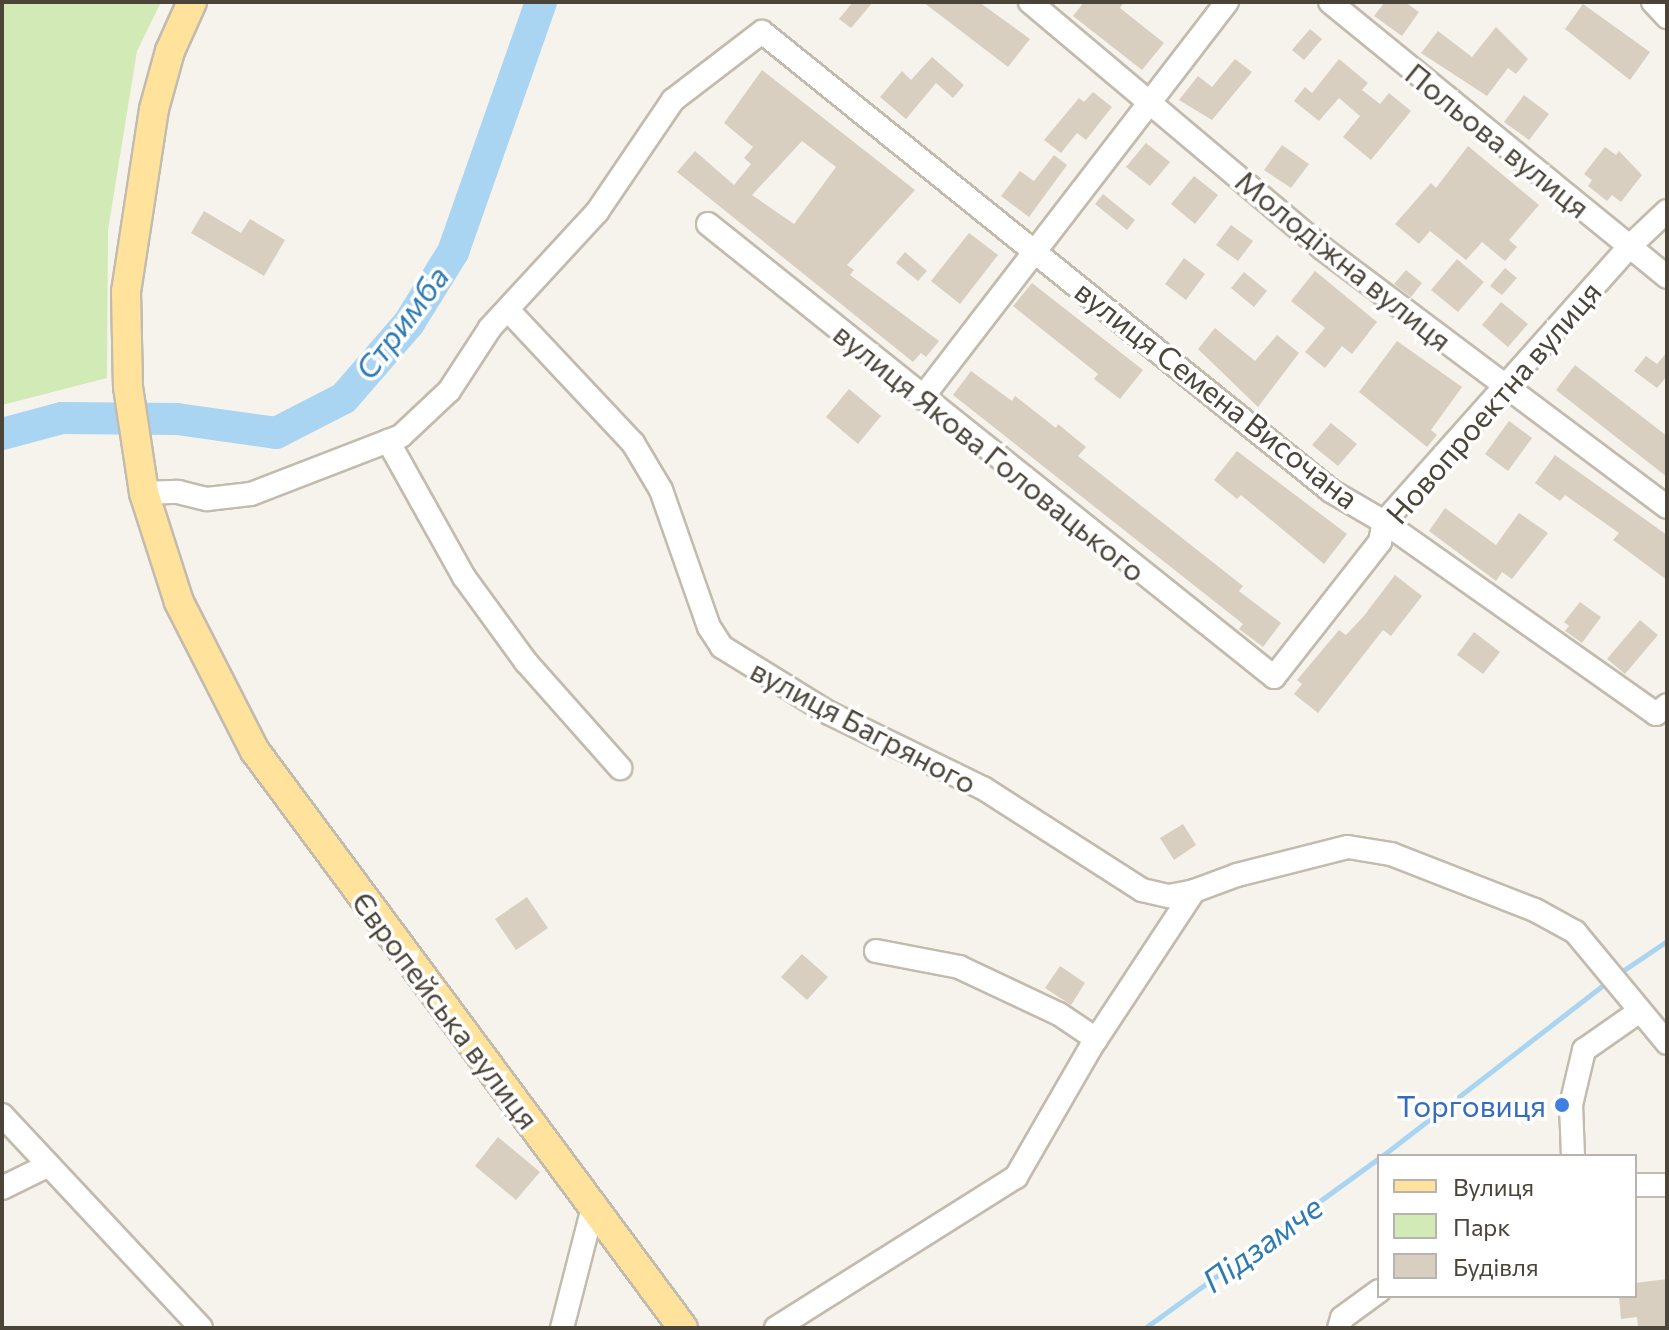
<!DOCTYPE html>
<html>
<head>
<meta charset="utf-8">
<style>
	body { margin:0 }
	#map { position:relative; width:1669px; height:1330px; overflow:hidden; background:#f6f3ec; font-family:Commissioner,sans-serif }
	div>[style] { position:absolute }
	.green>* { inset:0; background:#d2eab5 }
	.stream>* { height:5px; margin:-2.5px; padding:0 2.5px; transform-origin:2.5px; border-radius:2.5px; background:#a9d4f2 }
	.river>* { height:32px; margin:-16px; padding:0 16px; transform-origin:16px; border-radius:16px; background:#a9d4f2 }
	.building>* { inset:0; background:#d8cfc1 }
	.roads { filter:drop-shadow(2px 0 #c2bbae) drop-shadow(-2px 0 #c2bbae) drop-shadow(0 2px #c2bbae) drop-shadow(0 -2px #c2bbae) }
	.minor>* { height:22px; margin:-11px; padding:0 11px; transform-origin:11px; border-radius:11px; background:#fff }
	.major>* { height:28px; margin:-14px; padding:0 14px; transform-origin:14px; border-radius:14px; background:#ffe39c }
	.dots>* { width:22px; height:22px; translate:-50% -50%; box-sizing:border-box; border:4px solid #fff; border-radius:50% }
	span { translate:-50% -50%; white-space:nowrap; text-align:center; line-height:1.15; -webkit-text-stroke:7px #fff; paint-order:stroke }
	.street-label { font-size:30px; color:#4b4439 }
	.shop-label { font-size:30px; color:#366cbe }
	.right { translate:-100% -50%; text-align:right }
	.water-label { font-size:32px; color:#2e7ab2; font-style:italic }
	.frame { position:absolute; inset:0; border:4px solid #4b4439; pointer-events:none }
	.legend { position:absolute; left:1377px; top:1154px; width:260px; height:144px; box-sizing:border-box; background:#fff; border:2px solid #b7b4b0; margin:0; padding:10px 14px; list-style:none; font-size:24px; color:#4b4439 }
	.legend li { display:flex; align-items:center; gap:16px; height:40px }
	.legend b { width:40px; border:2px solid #b7b4b0 }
</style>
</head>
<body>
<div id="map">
	<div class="green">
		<div style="clip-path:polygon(2px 2px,161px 2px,137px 51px,108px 230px,107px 378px,2px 405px)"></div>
	</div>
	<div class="stream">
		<div style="left:1618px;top:974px;width:59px;rotate:-34deg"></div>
		<div style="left:1382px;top:1156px;width:284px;rotate:-37.7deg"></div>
		<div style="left:1145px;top:1328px;width:289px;rotate:-36deg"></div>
	</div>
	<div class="river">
		<div style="left:2px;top:434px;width:62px;rotate:-14.9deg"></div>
		<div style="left:62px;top:418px;width:115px;rotate:0.5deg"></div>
		<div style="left:177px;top:419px;width:100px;rotate:8deg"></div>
		<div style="left:276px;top:433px;width:76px;rotate:-27.2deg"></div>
		<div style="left:344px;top:398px;width:99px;rotate:-49.1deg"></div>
		<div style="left:409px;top:323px;width:84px;rotate:-58.2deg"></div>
		<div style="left:453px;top:252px;width:265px;rotate:-70.6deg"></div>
	</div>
	<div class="building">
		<div style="clip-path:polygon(853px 2px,873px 2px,851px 28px,839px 19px)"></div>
		<div style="clip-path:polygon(923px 2px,979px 2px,1030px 39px,1008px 67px)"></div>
		<div style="clip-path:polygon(1084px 2px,1124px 2px,1120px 8px,1164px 43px,1142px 70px,1073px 16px)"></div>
		<div style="clip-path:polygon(1385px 2px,1405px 2px,1419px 12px,1402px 36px,1374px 16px)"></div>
		<div style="clip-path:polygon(1583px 4px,1650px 52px,1630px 80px,1565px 29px)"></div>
		<div style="clip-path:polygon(1496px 27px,1528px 59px,1516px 74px,1508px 68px,1487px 96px,1421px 53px,1438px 31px,1472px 57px)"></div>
		<div style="clip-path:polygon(1310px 29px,1322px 39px,1304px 60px,1292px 50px)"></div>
		<div style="clip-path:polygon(932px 57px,964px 85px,953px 98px,936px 83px,906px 119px,880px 97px,902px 71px,911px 80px)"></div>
		<div style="clip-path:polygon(1235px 59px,1252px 72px,1212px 120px,1179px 100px,1198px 76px,1212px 87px)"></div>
		<div style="clip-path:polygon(1339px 59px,1368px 83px,1362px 90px,1380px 104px,1389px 93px,1411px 111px,1371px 160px,1343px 137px,1360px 116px,1339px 98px,1319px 121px,1294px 101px,1305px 87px,1312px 93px)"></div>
		<div style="clip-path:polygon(evenodd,762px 70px,915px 190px,847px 265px,854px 270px,850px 275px,939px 341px,926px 357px,921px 353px,913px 362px,677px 172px,695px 151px,734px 185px,751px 164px,744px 158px,753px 147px,724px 123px,762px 70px,802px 141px,836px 167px,794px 224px,752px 195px,802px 141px)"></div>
		<div style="clip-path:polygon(1093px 92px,1112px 107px,1086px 140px,1077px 133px,1061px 153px,1044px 140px,1079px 98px,1084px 102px)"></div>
		<div style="clip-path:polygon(1524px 95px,1549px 114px,1529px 140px,1504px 122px)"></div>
		<div style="clip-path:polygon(1146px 143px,1170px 162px,1150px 186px,1126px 167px)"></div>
		<div style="clip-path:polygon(1282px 145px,1309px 164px,1291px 188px,1264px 170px)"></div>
		<div style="clip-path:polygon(1468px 146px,1539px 205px,1509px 240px,1517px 247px,1505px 261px,1482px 242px,1466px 260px,1430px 231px,1419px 244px,1395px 224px,1431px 183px,1436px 188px)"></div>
		<div style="clip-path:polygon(1605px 147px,1616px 155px,1619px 151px,1642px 175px,1621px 202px,1612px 195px,1607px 201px,1588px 186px,1592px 180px,1584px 174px)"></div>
		<div style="clip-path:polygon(1054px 155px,1067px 165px,1029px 217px,1001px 196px,1020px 171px,1034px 181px)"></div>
		<div style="clip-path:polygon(1194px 176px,1218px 195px,1195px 224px,1171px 204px)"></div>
		<div style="clip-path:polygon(1103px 194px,1135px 220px,1127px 230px,1095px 204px)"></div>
		<div style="clip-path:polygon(204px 211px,241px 233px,250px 219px,285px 240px,264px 276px,191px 233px)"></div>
		<div style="clip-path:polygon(1231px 225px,1253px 241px,1238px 261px,1216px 245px)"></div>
		<div style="clip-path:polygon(969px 233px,998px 255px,960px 304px,931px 281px)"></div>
		<div style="clip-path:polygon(905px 252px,927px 271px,918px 281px,896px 263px)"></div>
		<div style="clip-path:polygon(1184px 258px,1205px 274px,1186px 300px,1165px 284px)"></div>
		<div style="clip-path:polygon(1457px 259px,1484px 282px,1458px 312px,1431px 290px)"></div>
		<div style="clip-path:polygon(1505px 268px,1517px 278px,1502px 295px,1490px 286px)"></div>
		<div style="clip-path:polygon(1406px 270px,1422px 283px,1411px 297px,1394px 284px)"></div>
		<div style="clip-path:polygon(1315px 271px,1377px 322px,1352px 354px,1342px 346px,1325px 368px,1305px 352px,1325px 328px,1291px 301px)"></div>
		<div style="clip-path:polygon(1244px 272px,1267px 291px,1254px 307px,1231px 288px)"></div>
		<div style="clip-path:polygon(1032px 283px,1143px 370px,1120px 399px,1094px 379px,1098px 374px,1013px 306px)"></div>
		<div style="clip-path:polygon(1501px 302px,1528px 324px,1508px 347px,1482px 325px)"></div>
		<div style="clip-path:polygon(1215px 328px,1255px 361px,1277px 335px,1299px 353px,1258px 407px,1198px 349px)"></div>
		<div style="clip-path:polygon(1397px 341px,1462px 387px,1431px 430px,1437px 435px,1427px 447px,1359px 392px)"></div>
		<div style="clip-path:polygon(1667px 352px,1667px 376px,1657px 388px,1634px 371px,1646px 356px,1657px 364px)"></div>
		<div style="clip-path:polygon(1575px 365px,1667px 436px,1667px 477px,1556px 390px)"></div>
		<div style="clip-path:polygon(971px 371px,1012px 401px,1015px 396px,1056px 428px,1058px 424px,1086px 447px,1078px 456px,1243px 586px,1239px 591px,1281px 623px,1263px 647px,1239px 629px,1243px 624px,953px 395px)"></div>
		<div style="clip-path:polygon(849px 389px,881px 416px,858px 444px,826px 417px)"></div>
		<div style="clip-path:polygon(1509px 421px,1532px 438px,1508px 471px,1485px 454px)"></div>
		<div style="clip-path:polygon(1331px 423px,1357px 444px,1338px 466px,1312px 445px)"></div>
		<div style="clip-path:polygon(1237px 451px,1347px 534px,1324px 564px,1241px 495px,1237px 499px,1214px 480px)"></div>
		<div style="clip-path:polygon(1555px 455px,1667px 535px,1667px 580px,1613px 540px,1619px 533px,1565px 495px,1560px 501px,1535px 483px)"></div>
		<div style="clip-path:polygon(1445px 508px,1496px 545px,1519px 513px,1548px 533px,1512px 579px,1502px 572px,1496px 581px,1429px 531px)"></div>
		<div style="clip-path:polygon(1395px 575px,1422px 596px,1391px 636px,1383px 630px,1318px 713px,1294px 694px,1302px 684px,1297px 680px,1339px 630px,1346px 635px,1363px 617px)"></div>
		<div style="clip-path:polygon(1580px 602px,1601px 617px,1582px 643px,1565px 631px,1569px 626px,1564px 622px)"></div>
		<div style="clip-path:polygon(1640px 620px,1658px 635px,1625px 674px,1607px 659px)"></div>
		<div style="clip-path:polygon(1474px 632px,1500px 652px,1483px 674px,1457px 655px)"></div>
		<div style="clip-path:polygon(1183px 824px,1196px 845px,1174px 860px,1160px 838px)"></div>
		<div style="clip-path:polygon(527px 897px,548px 928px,516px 950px,495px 919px)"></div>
		<div style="clip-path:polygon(802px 954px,828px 977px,807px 1000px,781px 977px)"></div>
		<div style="clip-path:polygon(1060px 966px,1085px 983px,1071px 1005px,1045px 988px)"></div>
		<div style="clip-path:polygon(498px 1137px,540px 1172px,516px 1200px,475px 1166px)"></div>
		<div style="clip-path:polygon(1667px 1279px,1667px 1328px,1638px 1328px,1637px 1317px,1621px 1319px,1619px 1296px,1635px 1296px,1635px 1283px)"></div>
	</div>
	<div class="roads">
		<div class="minor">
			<div style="left:1030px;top:2px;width:382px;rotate:40.1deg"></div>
			<div style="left:1322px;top:248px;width:431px;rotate:36.9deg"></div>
			<div style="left:1330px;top:2px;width:435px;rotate:39.2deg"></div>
			<div style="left:1653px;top:2px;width:21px;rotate:47deg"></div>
			<div style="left:708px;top:224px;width:725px;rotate:38.67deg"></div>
			<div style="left:1274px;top:677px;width:172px;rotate:-51.9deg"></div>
			<div style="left:1380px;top:542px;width:20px;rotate:-79deg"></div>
			<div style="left:1384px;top:522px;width:368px;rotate:-48.3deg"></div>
			<div style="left:1629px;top:247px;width:52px;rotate:-43.5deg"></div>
			<div style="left:508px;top:310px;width:183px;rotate:46.8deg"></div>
			<div style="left:633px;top:443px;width:55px;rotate:59.2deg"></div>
			<div style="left:661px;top:490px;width:145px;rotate:70.7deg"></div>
			<div style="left:709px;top:627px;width:24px;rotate:57deg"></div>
			<div style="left:722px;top:647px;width:126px;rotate:31.7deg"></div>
			<div style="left:829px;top:713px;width:171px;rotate:26deg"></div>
			<div style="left:983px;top:788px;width:189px;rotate:32.7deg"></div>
			<div style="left:1142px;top:890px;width:28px;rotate:13deg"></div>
			<div style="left:1169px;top:896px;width:25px;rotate:-11deg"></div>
			<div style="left:922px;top:398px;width:500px;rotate:-52.4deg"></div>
			<div style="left:388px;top:441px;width:156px;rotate:60.8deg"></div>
			<div style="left:464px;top:577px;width:105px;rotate:53.9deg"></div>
			<div style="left:526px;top:662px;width:142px;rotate:48.4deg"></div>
			<div style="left:144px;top:493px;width:34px;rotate:-2deg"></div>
			<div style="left:178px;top:492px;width:30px;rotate:14deg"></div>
			<div style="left:207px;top:499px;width:44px;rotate:-6.5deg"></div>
			<div style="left:251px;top:494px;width:161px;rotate:-21.1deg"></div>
			<div style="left:401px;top:436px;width:66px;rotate:-43.2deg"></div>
			<div style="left:449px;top:391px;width:75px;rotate:-56.9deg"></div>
			<div style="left:490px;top:328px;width:158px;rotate:-47.3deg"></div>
			<div style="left:597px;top:212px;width:135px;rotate:-55.8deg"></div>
			<div style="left:673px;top:100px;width:112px;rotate:-37.4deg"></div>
			<div style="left:762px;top:32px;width:731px;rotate:38.89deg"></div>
			<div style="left:1331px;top:491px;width:61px;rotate:30.3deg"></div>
			<div style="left:1384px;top:522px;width:333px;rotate:35.2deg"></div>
			<div style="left:1656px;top:714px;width:14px;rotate:-39deg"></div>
			<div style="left:876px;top:951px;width:85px;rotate:10.9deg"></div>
			<div style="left:959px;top:967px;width:110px;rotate:25.2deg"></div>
			<div style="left:1059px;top:1014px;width:45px;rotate:34deg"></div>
			<div style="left:2px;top:1115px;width:291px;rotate:46.9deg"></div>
			<div style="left:1573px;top:1156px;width:51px;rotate:-92.2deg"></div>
			<div style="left:1571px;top:1105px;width:57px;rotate:-76.7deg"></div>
			<div style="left:1584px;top:1050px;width:68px;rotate:-34.9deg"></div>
			<div style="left:1635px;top:1185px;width:32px"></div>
			<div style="left:2px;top:1188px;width:52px;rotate:-26.1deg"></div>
			<div style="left:562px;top:1328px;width:129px;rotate:-75.6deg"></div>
			<div style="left:776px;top:1328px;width:284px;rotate:-32.2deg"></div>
			<div style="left:1016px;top:1177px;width:150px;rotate:-60deg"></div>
			<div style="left:1091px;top:1047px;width:187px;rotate:-56.6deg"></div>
			<div style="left:1194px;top:891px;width:46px;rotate:-20.4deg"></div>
			<div style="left:1237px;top:875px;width:114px;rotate:-14.2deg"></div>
			<div style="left:1348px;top:847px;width:44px;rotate:9.2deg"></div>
			<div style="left:1391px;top:854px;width:155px;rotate:21.3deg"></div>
			<div style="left:1535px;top:910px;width:46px;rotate:28.8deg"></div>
			<div style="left:1575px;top:932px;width:144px;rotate:50.3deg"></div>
			<div style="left:1339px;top:1328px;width:10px;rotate:-73deg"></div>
			<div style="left:1342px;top:1318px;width:46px;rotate:-36.1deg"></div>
		</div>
		<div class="major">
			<div style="left:192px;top:2px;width:54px;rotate:114.2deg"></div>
			<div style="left:170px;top:51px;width:60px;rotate:105.4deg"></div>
			<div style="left:154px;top:109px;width:185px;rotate:98.7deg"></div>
			<div style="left:126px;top:292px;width:95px;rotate:88.8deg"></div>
			<div style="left:128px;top:387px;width:107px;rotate:81.4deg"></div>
			<div style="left:144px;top:493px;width:114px;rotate:72.2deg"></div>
			<div style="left:179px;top:602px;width:167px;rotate:63deg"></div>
			<div style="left:255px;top:751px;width:718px;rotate:53.43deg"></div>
		</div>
	</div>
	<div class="dots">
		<div style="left:1562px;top:1105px;background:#3f7fe0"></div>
	</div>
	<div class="street-label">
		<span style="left:1498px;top:140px;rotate:39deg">Польова вулиця</span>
		<span style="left:1344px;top:260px;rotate:39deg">Молодіжна вулиця</span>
		<span style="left:1217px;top:394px;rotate:38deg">вулиця Семена Височана</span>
		<span style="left:1493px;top:402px;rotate:-49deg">Новопроектна вулиця</span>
		<span style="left:990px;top:452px;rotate:39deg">вулиця Якова Головацького</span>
		<span style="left:864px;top:726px;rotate:28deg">вулиця Багряного</span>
		<span style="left:446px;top:1010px;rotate:53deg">Європейська вулиця</span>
	</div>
	<div class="shop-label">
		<span class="right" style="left:1546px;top:1105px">Торговиця</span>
	</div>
	<div class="water-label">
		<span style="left:401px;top:322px;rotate:-53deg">Стримба</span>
		<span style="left:1262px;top:1243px;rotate:-36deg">Підзамче</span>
	</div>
	<div class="frame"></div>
	<ul class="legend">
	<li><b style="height:10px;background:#ffe39c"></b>Вулиця</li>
	<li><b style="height:22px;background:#d2eab5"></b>Парк</li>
	<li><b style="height:22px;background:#d8cfc1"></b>Будівля</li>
	</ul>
</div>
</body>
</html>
